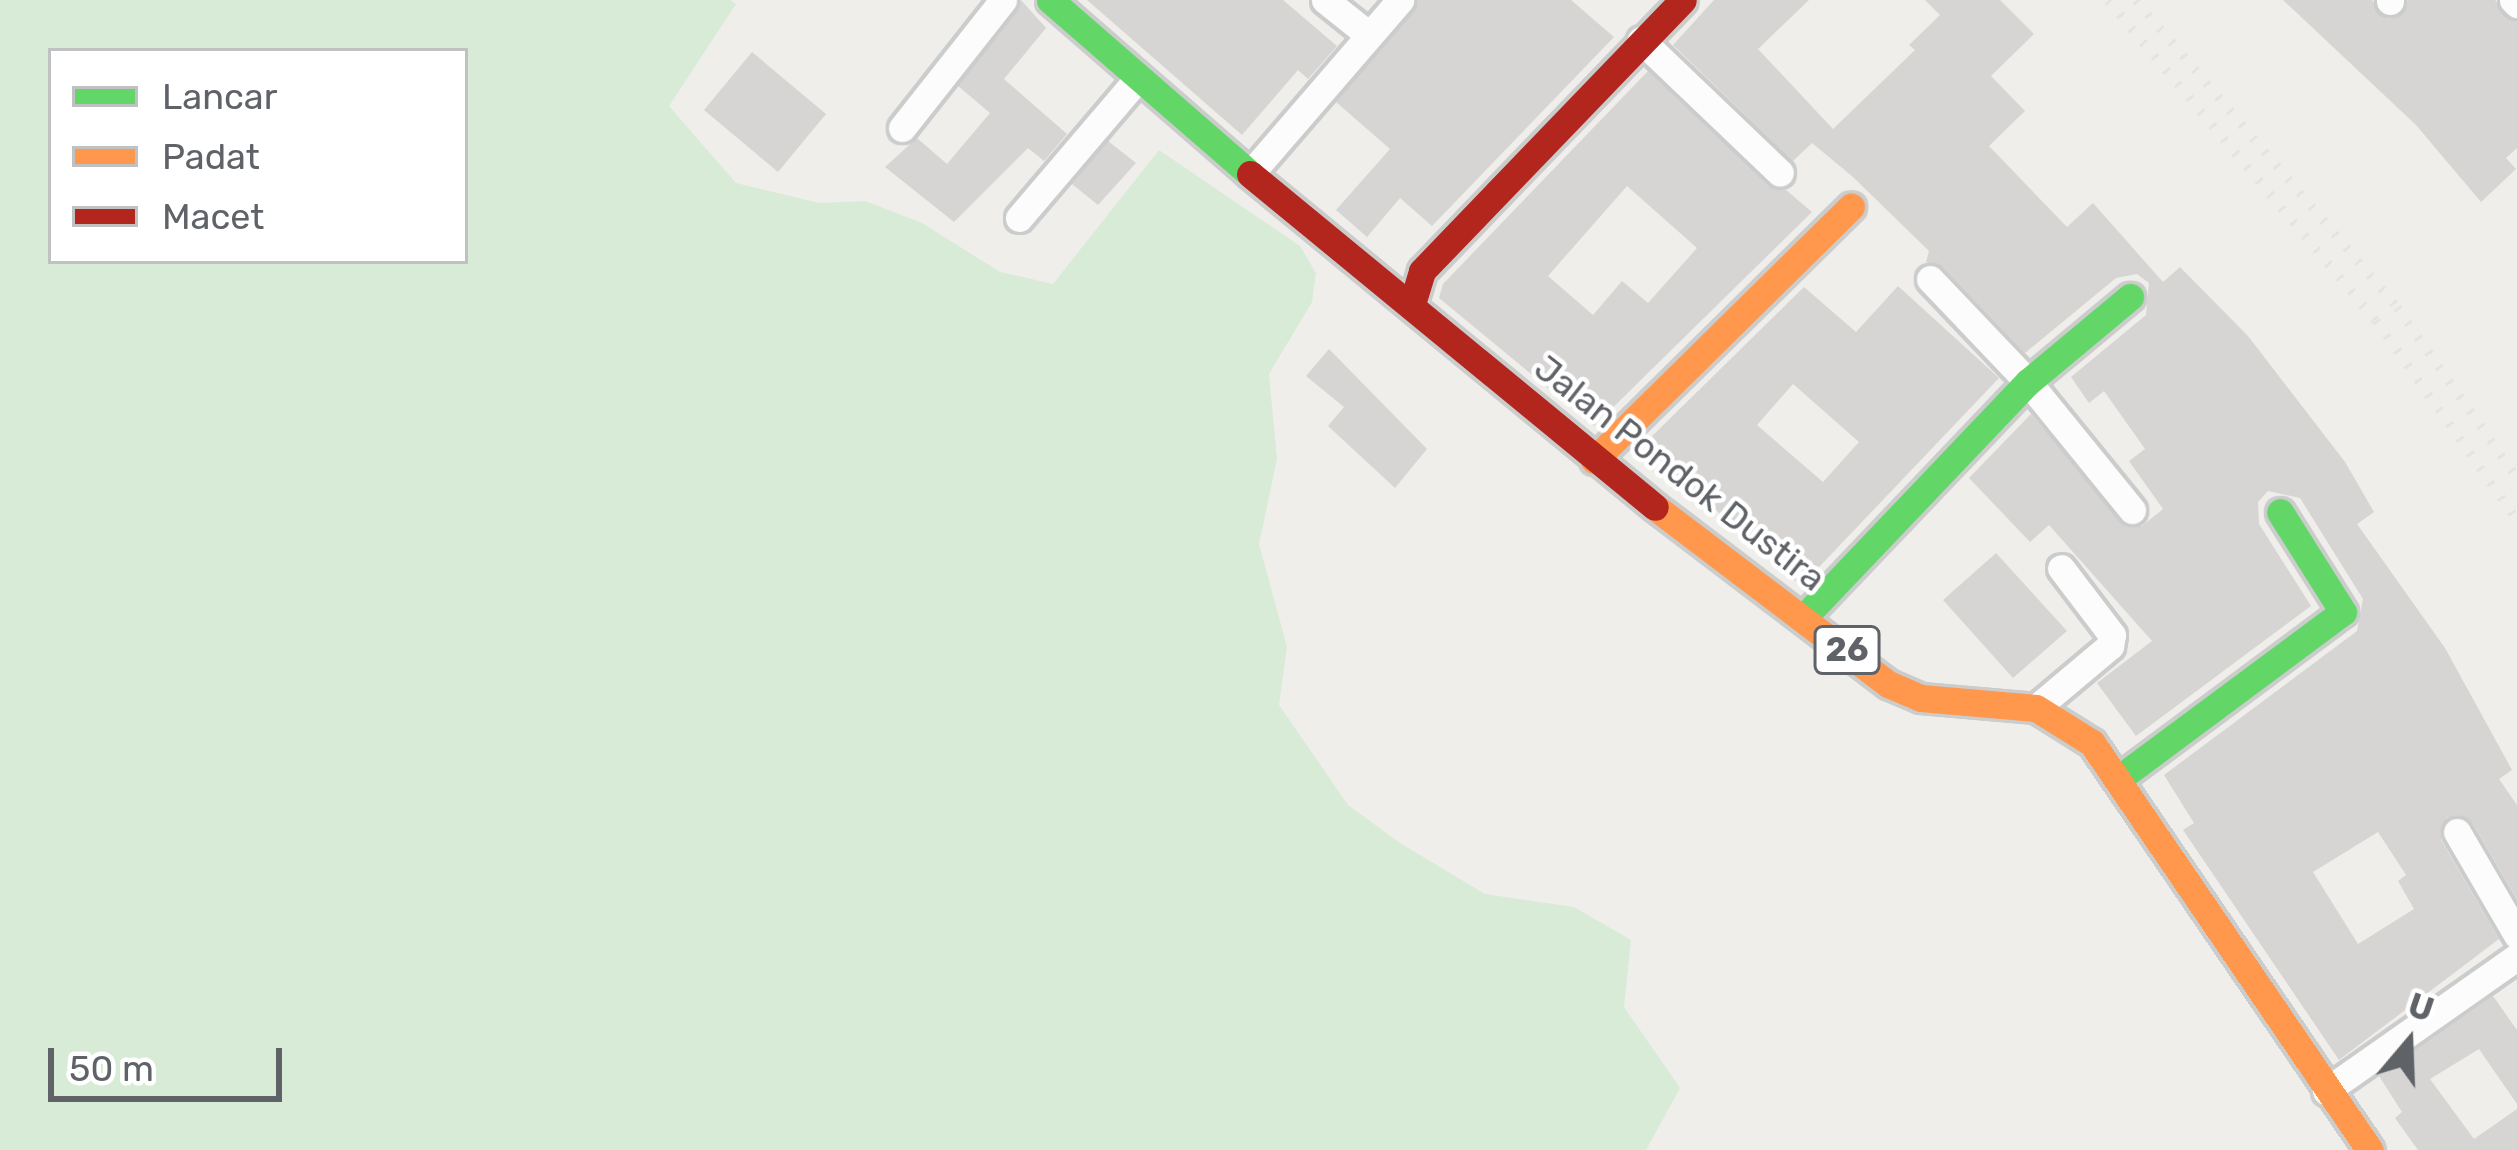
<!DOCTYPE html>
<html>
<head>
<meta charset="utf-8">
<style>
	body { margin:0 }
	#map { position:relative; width:2517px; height:1150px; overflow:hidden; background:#efeeea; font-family:Rubik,sans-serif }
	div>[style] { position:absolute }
	.green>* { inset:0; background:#d8ebd6 }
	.building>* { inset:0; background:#d6d5d3 }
	.roads { filter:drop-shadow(3px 0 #cbcccc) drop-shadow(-3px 0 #cbcccc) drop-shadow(0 3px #cbcccc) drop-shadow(0 -3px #cbcccc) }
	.street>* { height:27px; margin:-13.5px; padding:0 13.5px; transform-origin:13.5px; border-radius:13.5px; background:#fdfcfc }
	.fast>* { height:27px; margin:-13.5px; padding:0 13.5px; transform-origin:13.5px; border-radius:13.5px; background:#63d668 }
	.slow>* { height:27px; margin:-13.5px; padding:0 13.5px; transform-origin:13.5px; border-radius:13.5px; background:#ff974d }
	.jam>* { height:27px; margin:-13.5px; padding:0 13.5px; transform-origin:13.5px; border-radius:13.5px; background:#b3261e }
	.rail>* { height:9px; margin-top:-4.5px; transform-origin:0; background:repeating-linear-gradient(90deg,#e4e4e4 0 3px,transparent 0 18px) }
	span { translate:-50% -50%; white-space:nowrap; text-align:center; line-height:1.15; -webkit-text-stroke:9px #fff; paint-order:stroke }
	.shield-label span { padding:3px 9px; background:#fff; border:3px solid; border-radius:9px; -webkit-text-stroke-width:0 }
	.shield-label { font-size:33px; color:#5f6368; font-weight:700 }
	.street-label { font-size:36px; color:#5f6368 }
	.legend { position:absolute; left:48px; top:48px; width:420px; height:216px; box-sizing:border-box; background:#fff; border:3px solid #bfc1c3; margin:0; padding:15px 21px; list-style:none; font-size:36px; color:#5f6368 }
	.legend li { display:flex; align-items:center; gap:24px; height:60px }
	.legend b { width:60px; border:3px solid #bfc1c3 }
	.north { position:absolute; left:2349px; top:982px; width:120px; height:120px; -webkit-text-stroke:9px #fff; paint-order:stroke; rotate:19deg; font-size:33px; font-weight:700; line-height:48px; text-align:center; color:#5f6368 }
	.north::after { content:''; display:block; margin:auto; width:42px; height:54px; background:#5f6368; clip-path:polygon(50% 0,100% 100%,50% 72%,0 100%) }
	.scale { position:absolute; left:48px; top:1048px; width:234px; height:54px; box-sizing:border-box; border:6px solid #5f6368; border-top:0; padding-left:15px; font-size:36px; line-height:42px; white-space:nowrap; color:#5f6368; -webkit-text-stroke:9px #fff; paint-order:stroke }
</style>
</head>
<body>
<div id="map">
	<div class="green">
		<div style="clip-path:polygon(evenodd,0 0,730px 0,736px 4px,669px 106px,736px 183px,819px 203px,865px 201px,922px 223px,1000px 272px,1053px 284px,1159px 150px,1300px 246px,1316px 273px,1312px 302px,1269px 374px,1277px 459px,1259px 544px,1287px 647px,1279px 705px,1348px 805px,1400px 843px,1485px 894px,1574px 907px,1631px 940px,1624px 1007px,1680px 1088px,1646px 1150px,0 1150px,0 0,465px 51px,465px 261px,51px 261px,51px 51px,465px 51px)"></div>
	</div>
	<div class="building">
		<div style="clip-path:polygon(1021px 0,1046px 28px,1004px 79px,1067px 134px,1044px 161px,1028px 148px,954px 222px,885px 167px,917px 138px,947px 164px,990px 113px,958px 86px)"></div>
		<div style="clip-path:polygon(1087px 0,1283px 0,1337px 46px,1308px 79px,1298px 70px,1242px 135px)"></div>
		<div style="clip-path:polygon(1418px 0,1571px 0,1614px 37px,1432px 226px,1400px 198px,1367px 237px,1336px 210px,1390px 149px,1336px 102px)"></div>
		<div style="clip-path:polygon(evenodd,1714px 0,1809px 0,1758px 49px,1833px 129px,1915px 50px,1909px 45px,1940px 15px,1925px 0,2000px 0,2034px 34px,1991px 76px,2025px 111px,1989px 146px,2067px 227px,2093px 203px,2163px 282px,2180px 267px,2248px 336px,2345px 462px,2374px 512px,2357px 524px,2445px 648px,2512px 770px,2499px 779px,2517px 805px,2517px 899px,2472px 822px,2447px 817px,2441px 840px,2499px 939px,2339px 1060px,2183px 830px,2194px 823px,2164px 775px,2357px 631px,2363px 599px,2300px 498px,2268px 491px,2258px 502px,2259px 524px,2311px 606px,2136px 736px,2097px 683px,2152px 641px,2049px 525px,2030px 542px,1969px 478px,2031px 414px,2125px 526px,2142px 526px,2163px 509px,2129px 461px,2145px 449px,2104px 391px,2089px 403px,2071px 377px,2146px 315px,2149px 283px,2137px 274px,2116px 278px,2025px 353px,1943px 267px,1926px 262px,1929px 251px,1853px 177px,1812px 143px,1793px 161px,1673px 45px,1714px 0,2378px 832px,2406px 875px,2398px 881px,2414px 909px,2358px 944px,2313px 872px,2378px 832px)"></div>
		<div style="clip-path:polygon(2283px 0,2372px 0,2389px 19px,2408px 0,2495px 0,2517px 22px,2517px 148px,2506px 158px,2516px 169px,2481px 202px,2416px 125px)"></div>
		<div style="clip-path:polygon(752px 52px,826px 114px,778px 172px,704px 110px)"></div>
		<div style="clip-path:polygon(evenodd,1648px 71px,1768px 186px,1786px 190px,1812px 212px,1594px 426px,1439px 298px,1443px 284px,1648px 71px,1627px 186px,1697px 248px,1648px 303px,1622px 281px,1593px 315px,1548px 276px,1627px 186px)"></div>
		<div style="clip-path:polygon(1108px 141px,1136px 163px,1098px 205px,1072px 184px)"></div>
		<div style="clip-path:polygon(evenodd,1898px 286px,1999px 378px,1801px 586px,1643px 445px,1804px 287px,1856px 332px,1898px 286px,1793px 384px,1859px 442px,1823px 482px,1757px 425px,1793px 384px)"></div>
		<div style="clip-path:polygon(1329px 349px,1427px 449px,1395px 488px,1328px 426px,1344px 407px,1306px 376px)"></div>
		<div style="clip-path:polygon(1996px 553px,2067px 631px,2013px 678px,1943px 600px)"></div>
		<div style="clip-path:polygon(2493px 996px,2517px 1030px,2517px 1104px,2479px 1049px,2430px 1079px,2474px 1139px,2517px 1109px,2517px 1150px,2418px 1150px,2395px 1118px,2402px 1112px,2379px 1076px)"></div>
	</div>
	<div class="roads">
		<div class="street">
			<div style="left:1325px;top:0;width:56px;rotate:38.5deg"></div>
			<div style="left:2390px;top:0;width:1px;rotate:90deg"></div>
			<div style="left:2513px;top:0;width:6px;rotate:45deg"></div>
			<div style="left:1641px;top:40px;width:192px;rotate:43.7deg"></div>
			<div style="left:902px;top:128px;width:163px;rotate:-51.7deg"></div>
			<div style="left:1250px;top:174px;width:230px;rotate:-49.2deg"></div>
			<div style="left:1019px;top:218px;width:184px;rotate:-49.6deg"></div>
			<div style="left:1930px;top:279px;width:142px;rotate:46.4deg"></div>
			<div style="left:2028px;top:382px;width:165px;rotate:50.9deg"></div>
			<div style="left:2036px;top:708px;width:97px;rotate:-40deg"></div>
			<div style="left:2110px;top:646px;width:11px;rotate:-80deg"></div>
			<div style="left:2112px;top:635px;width:84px;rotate:-127.3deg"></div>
			<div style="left:2457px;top:832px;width:119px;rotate:59.8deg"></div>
			<div style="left:2326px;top:1091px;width:233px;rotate:-35.1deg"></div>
		</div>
		<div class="fast">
			<div style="left:1050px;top:0;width:265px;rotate:41deg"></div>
			<div style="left:1806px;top:615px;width:322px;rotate:-46.4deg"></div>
			<div style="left:2028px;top:382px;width:133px;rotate:-39.8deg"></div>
			<div style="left:2118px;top:779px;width:280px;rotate:-36.6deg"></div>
			<div style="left:2343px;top:612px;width:118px;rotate:-122.2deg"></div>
		</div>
		<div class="slow">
			<div style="left:1594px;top:460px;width:361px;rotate:-44.6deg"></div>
			<div style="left:1655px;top:507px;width:293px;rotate:37.2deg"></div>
			<div style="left:1888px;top:684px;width:36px;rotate:23deg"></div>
			<div style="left:1921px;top:698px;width:115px;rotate:5deg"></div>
			<div style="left:2036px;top:708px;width:66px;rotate:32deg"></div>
			<div style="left:2092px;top:743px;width:493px;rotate:55.7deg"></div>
		</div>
		<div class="jam">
			<div style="left:1250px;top:174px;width:524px;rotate:39.43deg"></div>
			<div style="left:1412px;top:304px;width:34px;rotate:-73deg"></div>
			<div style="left:1422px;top:271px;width:376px;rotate:-46.1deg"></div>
		</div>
	</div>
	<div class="rail">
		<div style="left:2108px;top:0;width:417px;rotate:50.1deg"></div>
		<div style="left:2376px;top:320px;width:245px;rotate:54.8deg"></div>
		<div style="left:2136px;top:0;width:403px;rotate:49.6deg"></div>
		<div style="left:2397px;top:307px;width:209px;rotate:54.9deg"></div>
	</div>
	<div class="shield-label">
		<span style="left:1847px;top:650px">26</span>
	</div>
	<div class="street-label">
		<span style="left:1680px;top:473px;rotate:38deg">Jalan Pondok Dustira</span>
	</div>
	<ul class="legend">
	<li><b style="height:15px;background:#63d668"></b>Lancar</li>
	<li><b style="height:15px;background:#ff974d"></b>Padat</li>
	<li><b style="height:15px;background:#b3261e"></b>Macet</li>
	</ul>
	<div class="north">U</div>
	<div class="scale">50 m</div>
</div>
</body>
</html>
